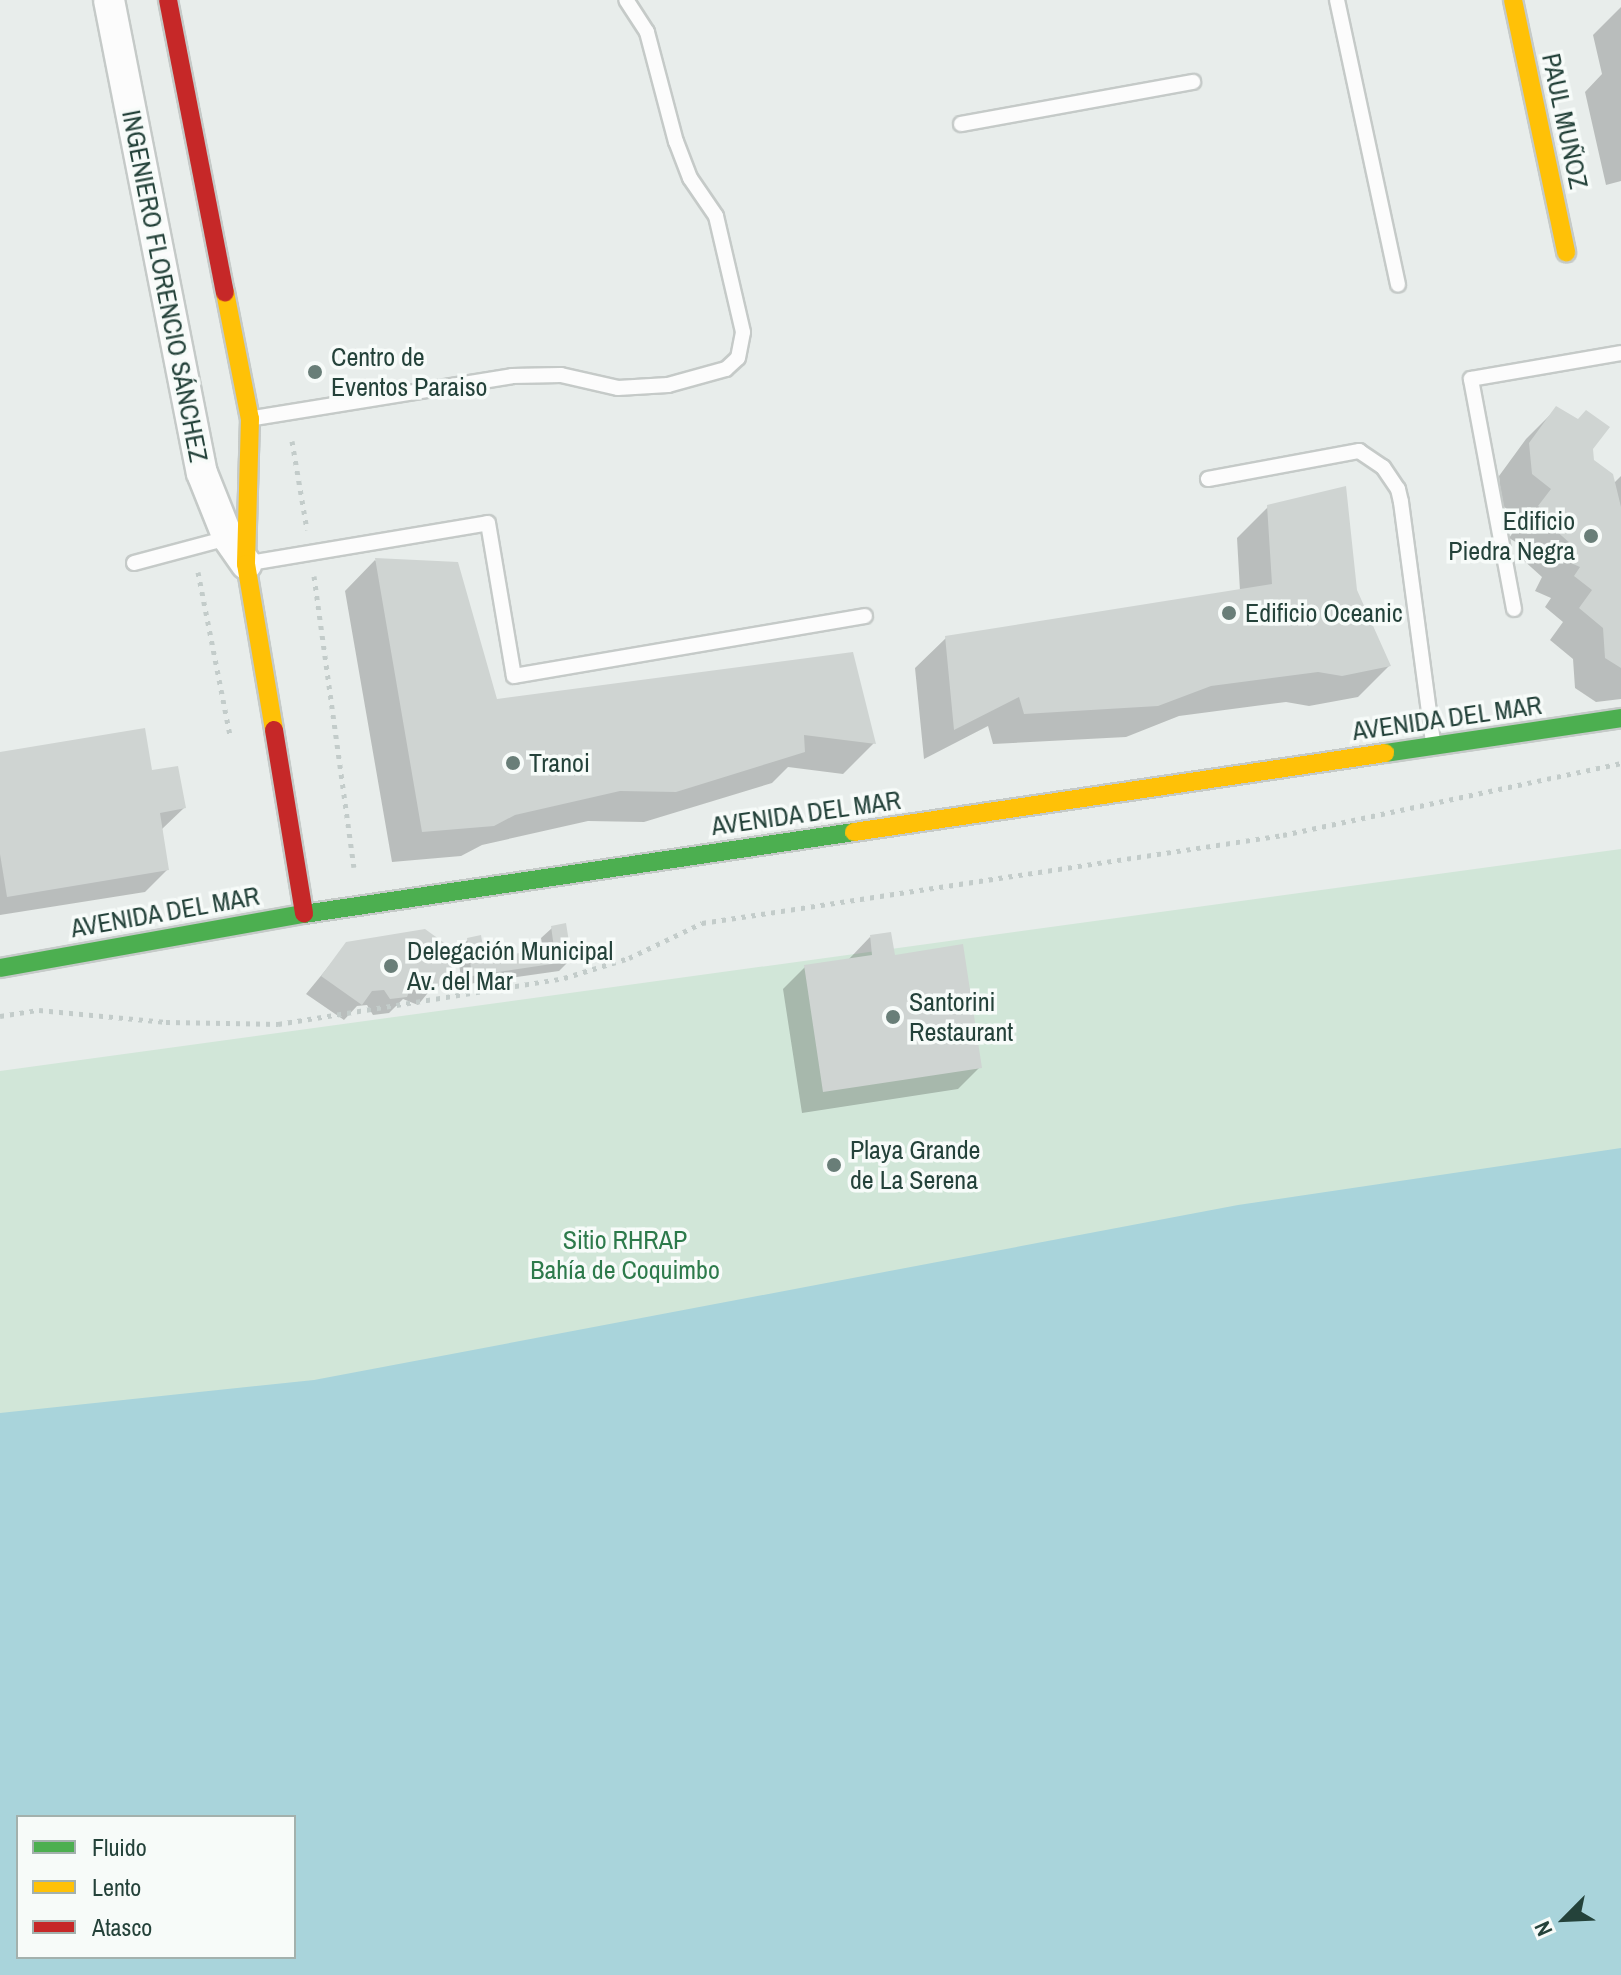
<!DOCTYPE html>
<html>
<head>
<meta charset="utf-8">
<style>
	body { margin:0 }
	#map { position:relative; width:1621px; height:1975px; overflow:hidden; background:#e8edeb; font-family:"Archivo Narrow",sans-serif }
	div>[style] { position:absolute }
	.green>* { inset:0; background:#d1e6d8 }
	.water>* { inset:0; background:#a9d4db }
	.shadow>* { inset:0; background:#0003 }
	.building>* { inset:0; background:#cfd4d2 }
	.path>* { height:5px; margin-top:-2.5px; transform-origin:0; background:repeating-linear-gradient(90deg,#c3ccca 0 4px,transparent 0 10px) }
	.roads { filter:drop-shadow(2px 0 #c5cac8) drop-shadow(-2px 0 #c5cac8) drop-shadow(0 2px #c5cac8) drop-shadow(0 -2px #c5cac8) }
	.lane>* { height:14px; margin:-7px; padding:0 7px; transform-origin:7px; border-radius:7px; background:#fcfcfc }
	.street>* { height:30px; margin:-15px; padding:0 15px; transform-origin:15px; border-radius:15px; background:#fcfcfc }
	.fast>* { height:18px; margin:-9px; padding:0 9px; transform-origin:9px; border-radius:9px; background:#4caf50 }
	.slow>* { height:18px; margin:-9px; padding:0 9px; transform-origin:9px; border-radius:9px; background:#ffc107 }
	.jam>* { height:18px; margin:-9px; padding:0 9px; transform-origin:9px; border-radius:9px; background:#c62828 }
	.dots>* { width:22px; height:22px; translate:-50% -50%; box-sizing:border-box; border:4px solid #f7fbf9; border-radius:50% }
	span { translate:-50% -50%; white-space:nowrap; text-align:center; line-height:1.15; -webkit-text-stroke:7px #f7fbf9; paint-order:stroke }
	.street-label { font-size:26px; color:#24423a }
	.poi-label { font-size:26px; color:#24423a }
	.left { translate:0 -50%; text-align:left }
	.right { translate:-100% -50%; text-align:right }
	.park-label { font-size:26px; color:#2d7a4b }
	.legend { position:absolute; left:16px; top:1815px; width:280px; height:144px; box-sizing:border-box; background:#f7fbf9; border:2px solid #a3b1ad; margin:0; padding:10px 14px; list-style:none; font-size:24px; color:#24423a }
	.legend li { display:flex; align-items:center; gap:16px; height:40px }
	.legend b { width:40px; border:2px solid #a3b1ad }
	.north { position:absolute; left:1525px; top:1879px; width:80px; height:80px; -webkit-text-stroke:6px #f7fbf9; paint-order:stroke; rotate:246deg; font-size:22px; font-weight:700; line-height:32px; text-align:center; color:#24423a }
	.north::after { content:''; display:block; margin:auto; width:28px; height:36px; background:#24423a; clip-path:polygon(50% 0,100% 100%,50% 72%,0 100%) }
</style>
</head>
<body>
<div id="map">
	<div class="green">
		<div style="clip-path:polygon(1621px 849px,1621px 1365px,0 1582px,0 1071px)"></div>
	</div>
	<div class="water">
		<div style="clip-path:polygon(evenodd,1621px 1148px,1621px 1975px,0 1975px,0 1413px,314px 1380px,1238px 1205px,1621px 1148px,294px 1817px,294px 1957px,18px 1957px,18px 1817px,294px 1817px)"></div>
	</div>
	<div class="shadow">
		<div style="clip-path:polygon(1621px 7px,1621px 181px,1606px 185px,1585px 92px,1602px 74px,1593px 35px)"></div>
		<div style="clip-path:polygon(1557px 408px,1591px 448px,1592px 461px,1613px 484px,1621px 476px,1621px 699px,1596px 702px,1575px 688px,1573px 659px,1550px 640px,1563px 622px,1545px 607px,1551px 598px,1535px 591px,1542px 577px,1522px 559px,1529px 550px,1509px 538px,1521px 521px,1502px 505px,1499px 476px,1526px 439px)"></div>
		<div style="clip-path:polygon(1268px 507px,1389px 666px,1358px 697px,1309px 706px,1286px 702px,1179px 716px,1126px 737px,993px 744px,988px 726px,924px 759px,915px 668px,946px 638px,1240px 591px,1237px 538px)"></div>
		<div style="clip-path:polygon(375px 560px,496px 702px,851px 654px,874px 743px,843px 774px,788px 767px,772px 783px,644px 822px,588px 821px,482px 845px,461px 856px,392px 862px,345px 591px)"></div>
		<div style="clip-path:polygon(0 754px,151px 772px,184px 808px,162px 829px,167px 870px,145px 892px,0 915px)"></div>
		<div style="clip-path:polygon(552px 928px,570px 960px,559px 971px,462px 985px,458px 956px,418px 1005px,403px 999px,389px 1013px,373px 1015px,367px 1005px,357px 1006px,344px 1020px,306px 994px,347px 944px,458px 955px,457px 950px,468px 940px,484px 960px,543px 951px,541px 938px)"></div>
		<div style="clip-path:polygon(870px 937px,893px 957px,979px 1068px,958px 1089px,802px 1113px,783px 989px,805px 967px,849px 959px)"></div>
	</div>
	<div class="building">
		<div style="clip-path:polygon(1556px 406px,1578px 419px,1586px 410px,1610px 427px,1593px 449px,1594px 460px,1613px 474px,1621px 507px,1621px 668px,1605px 658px,1603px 628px,1579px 608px,1592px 590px,1574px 576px,1580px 567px,1564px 560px,1572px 545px,1552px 527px,1558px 518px,1538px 506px,1551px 489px,1532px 474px,1529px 443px)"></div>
		<div style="clip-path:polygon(1346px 486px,1357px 590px,1391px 666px,1342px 676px,1318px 672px,1211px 686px,1158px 706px,1024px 714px,1019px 697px,954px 730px,945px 636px,1272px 584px,1267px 505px)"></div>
		<div style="clip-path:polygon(375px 558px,458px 562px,497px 699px,853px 652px,876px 744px,804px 735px,805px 752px,676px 792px,620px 791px,515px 815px,494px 826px,422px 832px)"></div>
		<div style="clip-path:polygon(145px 728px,152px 770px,178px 766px,186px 808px,160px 813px,169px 870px,7px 897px,0 854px,0 752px)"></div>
		<div style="clip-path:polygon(566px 923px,572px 961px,472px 976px,467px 938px,481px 935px,485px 958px,554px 948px,551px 926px)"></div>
		<div style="clip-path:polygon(425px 929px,461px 955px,436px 990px,423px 983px,412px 984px,407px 997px,390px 999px,384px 990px,372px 991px,362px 1005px,321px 976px,346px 942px)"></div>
		<div style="clip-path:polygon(891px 932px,895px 955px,963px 944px,982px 1068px,823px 1092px,804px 965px,872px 955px,870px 935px)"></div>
	</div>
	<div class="path">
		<div style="left:292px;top:441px;width:90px;rotate:80.4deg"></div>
		<div style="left:198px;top:572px;width:166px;rotate:78.9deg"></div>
		<div style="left:314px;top:576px;width:294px;rotate:82.2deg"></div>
		<div style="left:0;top:1016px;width:39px;rotate:-9deg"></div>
		<div style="left:39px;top:1010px;width:128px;rotate:5.4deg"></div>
		<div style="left:166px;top:1022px;width:112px;rotate:1deg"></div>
		<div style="left:278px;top:1024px;width:290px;rotate:-9.1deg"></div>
		<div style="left:564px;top:978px;width:68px;rotate:-17.1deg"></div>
		<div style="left:629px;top:958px;width:81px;rotate:-25.6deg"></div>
		<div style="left:702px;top:923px;width:588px;rotate:-8.61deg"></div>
		<div style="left:1283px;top:835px;width:346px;rotate:-12deg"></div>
	</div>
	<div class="roads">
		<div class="lane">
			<div style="left:1337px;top:0;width:291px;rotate:77.9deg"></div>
			<div style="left:961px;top:124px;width:236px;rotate:-10.3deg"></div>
			<div style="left:254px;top:418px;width:261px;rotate:-9.2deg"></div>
			<div style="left:512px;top:376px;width:49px;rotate:-1.2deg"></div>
			<div style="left:561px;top:375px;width:58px;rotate:12.8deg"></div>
			<div style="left:618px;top:388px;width:50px;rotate:-3.4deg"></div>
			<div style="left:668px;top:385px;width:60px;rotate:-15.4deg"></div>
			<div style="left:726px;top:369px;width:16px;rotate:-43deg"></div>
			<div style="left:738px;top:358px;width:26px;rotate:-79deg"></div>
			<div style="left:743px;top:332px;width:119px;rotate:-103.1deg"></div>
			<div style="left:716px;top:216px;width:46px;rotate:-124.4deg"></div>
			<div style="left:690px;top:178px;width:39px;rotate:-111deg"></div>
			<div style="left:676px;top:142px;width:114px;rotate:-104.8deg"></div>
			<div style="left:647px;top:32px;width:38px;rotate:-123deg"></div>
			<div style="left:1208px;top:479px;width:154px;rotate:-10.5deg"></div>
			<div style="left:1359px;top:451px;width:29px;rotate:34deg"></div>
			<div style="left:1383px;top:467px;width:27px;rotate:56deg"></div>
			<div style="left:1398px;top:489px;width:13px;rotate:77deg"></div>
			<div style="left:1401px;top:502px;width:241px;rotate:82.4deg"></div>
			<div style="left:134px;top:563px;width:97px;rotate:-14.9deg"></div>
			<div style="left:250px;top:563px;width:241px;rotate:-9.5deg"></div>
			<div style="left:488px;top:523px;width:155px;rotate:80.4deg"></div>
			<div style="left:514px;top:676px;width:356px;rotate:-9.7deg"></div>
			<div style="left:1514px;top:609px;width:234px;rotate:-100.6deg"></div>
			<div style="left:1471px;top:379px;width:152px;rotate:-9.8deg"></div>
		</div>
		<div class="street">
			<div style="left:109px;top:0;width:482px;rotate:78.9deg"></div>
			<div style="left:202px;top:473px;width:70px;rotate:68.2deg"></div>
			<div style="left:228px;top:538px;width:32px;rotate:55deg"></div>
		</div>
		<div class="fast">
			<div style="left:1385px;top:753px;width:239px;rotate:-8.4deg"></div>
			<div style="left:0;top:968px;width:309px;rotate:-10.1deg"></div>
			<div style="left:304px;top:914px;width:556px;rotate:-8.48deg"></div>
		</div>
		<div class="slow">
			<div style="left:1513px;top:0;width:258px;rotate:78.1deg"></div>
			<div style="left:225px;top:292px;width:129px;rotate:78.9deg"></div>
			<div style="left:250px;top:419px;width:145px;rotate:91.6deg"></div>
			<div style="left:246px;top:564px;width:168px;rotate:80.4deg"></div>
			<div style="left:854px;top:832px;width:537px;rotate:-8.46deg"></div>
		</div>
		<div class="jam">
			<div style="left:168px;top:0;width:298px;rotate:79deg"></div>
			<div style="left:274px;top:730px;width:186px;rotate:80.7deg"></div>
		</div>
	</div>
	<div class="dots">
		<div style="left:315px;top:372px;background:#697e78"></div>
		<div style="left:1591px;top:536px;background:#697e78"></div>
		<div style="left:1229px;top:613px;background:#697e78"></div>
		<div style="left:513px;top:763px;background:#697e78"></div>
		<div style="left:391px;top:966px;background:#697e78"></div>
		<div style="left:893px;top:1017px;background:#697e78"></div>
		<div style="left:834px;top:1165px;background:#697e78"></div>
	</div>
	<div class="street-label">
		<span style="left:1565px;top:121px;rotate:78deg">PAUL MUÑOZ</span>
		<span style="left:165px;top:286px;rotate:79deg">INGENIERO FLORENCIO SÁNCHEZ</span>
		<span style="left:1447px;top:718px;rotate:-8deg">AVENIDA DEL MAR</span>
		<span style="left:806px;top:813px;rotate:-8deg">AVENIDA DEL MAR</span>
		<span style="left:165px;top:912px;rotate:-10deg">AVENIDA DEL MAR</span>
	</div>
	<div class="poi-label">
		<span class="left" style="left:331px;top:372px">Centro de<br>Eventos Paraiso</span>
		<span class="right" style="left:1575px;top:536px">Edificio<br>Piedra Negra</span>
		<span class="left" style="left:1245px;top:613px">Edificio Oceanic</span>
		<span class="left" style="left:529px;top:763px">Tranoi</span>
		<span class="left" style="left:407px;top:966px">Delegación Municipal<br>Av. del Mar</span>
		<span class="left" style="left:909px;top:1017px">Santorini<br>Restaurant</span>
		<span class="left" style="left:850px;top:1165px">Playa Grande<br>de La Serena</span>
	</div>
	<div class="park-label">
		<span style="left:625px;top:1255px">Sitio RHRAP<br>Bahía de Coquimbo</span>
	</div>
	<ul class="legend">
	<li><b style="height:10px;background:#4caf50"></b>Fluido</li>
	<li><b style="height:10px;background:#ffc107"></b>Lento</li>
	<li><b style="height:10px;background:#c62828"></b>Atasco</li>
	</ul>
	<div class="north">N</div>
</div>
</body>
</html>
